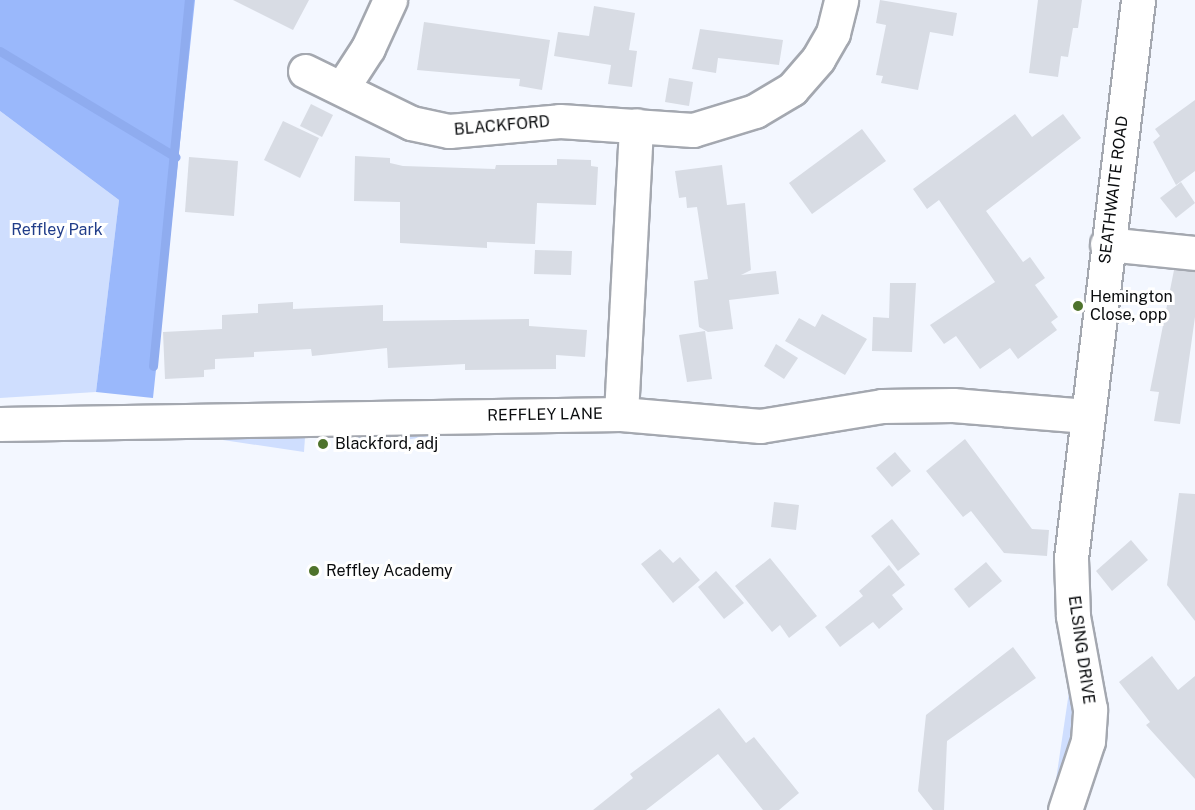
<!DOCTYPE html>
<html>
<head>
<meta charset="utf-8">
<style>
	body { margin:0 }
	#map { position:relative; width:1195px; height:810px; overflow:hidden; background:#f3f7ff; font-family:"Public Sans",sans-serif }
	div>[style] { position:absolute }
	.green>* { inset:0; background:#cfdefe }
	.forest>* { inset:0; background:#9ab8fb }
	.stream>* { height:9px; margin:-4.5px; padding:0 4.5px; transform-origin:4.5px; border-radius:4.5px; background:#8facef }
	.building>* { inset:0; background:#d8dce4 }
	.roads { filter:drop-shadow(2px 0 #a4a8b0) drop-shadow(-2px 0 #a4a8b0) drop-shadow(0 2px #a4a8b0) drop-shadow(0 -2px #a4a8b0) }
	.minor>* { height:33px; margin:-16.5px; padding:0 16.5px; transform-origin:16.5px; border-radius:16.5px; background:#fff }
	.dots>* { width:16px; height:16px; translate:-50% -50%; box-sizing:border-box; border:3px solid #fff; border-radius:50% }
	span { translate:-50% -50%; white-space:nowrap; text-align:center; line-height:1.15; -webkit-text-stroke:6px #fff; paint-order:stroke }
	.street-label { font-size:16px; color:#0a0c0e }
	.park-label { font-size:16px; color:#213d89 }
	.poi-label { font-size:16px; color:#0a0c0e }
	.left { translate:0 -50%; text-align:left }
</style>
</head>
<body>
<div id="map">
	<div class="green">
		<div style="clip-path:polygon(0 111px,119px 200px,96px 392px,0 398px)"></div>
		<div style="clip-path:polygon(436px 432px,436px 435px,355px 448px,354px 433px)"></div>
		<div style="clip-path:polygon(223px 437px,305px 437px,304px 452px,223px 440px)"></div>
		<div style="clip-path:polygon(1070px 685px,1074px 686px,1075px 727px,1065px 780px,1056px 780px)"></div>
	</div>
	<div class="forest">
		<div style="clip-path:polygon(0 0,195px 0,153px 398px,96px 392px,119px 200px,0 111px)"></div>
	</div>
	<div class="stream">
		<div style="left:0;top:51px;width:205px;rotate:31.1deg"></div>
		<div style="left:153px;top:366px;width:368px;rotate:-84.4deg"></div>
	</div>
	<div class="building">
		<div style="clip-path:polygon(233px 0,309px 0,293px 30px)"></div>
		<div style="clip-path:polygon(880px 0,957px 13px,953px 36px,930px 32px,918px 90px,881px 83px,883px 76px,876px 75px,886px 25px,876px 23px)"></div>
		<div style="clip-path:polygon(1038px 0,1082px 0,1078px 28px,1073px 28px,1068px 57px,1061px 56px,1058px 77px,1029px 73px)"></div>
		<div style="clip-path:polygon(594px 6px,635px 13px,629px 50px,637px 51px,632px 87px,608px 84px,611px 65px,554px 56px,558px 32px,589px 36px)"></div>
		<div style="clip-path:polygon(424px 22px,550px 40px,542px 90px,519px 86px,520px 79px,417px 70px)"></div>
		<div style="clip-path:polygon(700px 29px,783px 40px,779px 65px,718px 58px,716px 73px,692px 69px)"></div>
		<div style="clip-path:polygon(669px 78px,693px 82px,689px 106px,665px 102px)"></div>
		<div style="clip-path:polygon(1195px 100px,1195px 171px,1176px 185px,1153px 142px,1160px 136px,1155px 129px)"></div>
		<div style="clip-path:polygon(311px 104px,333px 115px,322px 137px,300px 126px)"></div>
		<div style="clip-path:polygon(1015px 114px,1032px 137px,1063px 114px,1081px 138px,986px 211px,1023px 262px,1030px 257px,1045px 278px,1035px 285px,1058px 317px,1051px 322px,1057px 330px,1018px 359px,1010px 348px,980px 369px,956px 336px,944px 344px,930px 325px,995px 282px,939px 200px,927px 209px,913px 189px)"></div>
		<div style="clip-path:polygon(283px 121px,319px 138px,300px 178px,264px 160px)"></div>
		<div style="clip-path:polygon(862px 129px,886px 161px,812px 214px,789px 183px)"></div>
		<div style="clip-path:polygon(355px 156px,390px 158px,390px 163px,403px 166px,495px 169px,496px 165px,557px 165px,557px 159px,591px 160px,591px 166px,598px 167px,596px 205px,537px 203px,535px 244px,487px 242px,487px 248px,400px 243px,400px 202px,354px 201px)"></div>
		<div style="clip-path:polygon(189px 157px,238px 161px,234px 216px,185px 212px)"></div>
		<div style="clip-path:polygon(722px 165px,727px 205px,745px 203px,751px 270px,741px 275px,776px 271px,779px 294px,729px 300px,733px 329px,708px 332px,699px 327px,694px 281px,708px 279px,697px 207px,687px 208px,686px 197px,679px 198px,675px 171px)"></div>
		<div style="clip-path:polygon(1181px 182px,1195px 203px,1176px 218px,1160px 198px)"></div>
		<div style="clip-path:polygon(535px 250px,572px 251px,571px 275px,534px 274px)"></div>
		<div style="clip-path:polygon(1174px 270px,1195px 271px,1195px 317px,1180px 424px,1154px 421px,1159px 392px,1150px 391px)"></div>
		<div style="clip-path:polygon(890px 283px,916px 283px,912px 352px,872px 351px,873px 317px,889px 318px)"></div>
		<div style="clip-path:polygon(293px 302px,293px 309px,383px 305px,383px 321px,529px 319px,529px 326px,587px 330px,585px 357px,556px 355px,556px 369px,465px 370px,465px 364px,388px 368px,387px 348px,312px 356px,311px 349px,254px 352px,254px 357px,215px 359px,215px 369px,204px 370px,204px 377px,165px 379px,163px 332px,222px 329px,222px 315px,258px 313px,258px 304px)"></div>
		<div style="clip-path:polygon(822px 314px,867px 339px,845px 375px,785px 341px,799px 318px,815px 327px)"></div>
		<div style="clip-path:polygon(705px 331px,712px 379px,687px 382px,679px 335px)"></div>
		<div style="clip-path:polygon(776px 344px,798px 358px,784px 379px,764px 366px)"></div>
		<div style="clip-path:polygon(965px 439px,1032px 529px,1049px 530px,1047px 556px,1004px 553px,971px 511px,963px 517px,926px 471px)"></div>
		<div style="clip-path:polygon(895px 452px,911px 471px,892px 487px,876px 468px)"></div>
		<div style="clip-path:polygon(1179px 493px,1195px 494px,1195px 621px,1167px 585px)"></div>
		<div style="clip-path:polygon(774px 502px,799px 505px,796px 530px,771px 527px)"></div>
		<div style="clip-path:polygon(892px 519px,920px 554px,898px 571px,871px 536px)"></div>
		<div style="clip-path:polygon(1131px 540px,1148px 560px,1112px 591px,1096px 571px)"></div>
		<div style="clip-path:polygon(660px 549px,673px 563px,680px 557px,700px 580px,673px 603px,641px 564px)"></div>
		<div style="clip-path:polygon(770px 558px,817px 616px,789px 638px,780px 625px,772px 632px,735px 586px)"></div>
		<div style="clip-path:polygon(986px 562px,1002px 581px,969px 608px,954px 589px)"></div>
		<div style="clip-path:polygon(889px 565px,905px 585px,892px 595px,903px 609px,879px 629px,873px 622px,840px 647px,825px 627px,863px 596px,859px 591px)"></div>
		<div style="clip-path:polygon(716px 571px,744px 603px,724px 619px,698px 587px)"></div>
		<div style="clip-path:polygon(1013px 647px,1036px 678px,947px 741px,944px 810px,933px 810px,918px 791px,926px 715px)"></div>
		<div style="clip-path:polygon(1152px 656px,1178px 690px,1195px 676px,1195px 779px,1146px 725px,1150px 722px,1119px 682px)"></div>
		<div style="clip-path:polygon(719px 708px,746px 743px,754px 737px,799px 793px,779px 810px,763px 810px,718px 754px,646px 810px,593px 810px,633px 778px,630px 774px)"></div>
	</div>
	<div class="roads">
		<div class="minor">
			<div style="left:305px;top:71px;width:118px;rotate:26.1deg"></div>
			<div style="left:411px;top:123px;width:39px;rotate:12deg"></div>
			<div style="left:449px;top:131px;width:111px;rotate:-5.1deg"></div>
			<div style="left:560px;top:121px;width:133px;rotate:3.9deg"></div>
			<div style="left:693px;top:130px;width:65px;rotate:-17deg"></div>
			<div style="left:755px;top:111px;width:43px;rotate:-30.7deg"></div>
			<div style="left:792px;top:89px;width:40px;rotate:-49deg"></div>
			<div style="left:818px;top:59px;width:30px;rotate:-60deg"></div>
			<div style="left:833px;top:33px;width:34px;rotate:-76deg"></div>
			<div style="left:342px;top:88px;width:48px;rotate:-57deg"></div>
			<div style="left:368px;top:48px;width:53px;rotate:-65.4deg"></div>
			<div style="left:1107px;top:244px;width:88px;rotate:5.8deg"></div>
			<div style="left:621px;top:414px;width:289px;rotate:-87deg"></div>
			<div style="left:0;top:424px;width:621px;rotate:-0.92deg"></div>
			<div style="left:621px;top:414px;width:140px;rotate:4.9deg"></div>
			<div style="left:760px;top:426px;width:124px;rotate:-9.3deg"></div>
			<div style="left:882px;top:406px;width:71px;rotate:-0.8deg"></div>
			<div style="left:953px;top:405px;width:134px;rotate:4.7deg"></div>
			<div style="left:1065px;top:810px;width:73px;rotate:-71.6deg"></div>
			<div style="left:1088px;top:741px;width:32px;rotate:-86deg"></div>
			<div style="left:1090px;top:709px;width:95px;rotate:-100.4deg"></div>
			<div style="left:1073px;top:616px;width:58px;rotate:-92deg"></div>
			<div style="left:1071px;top:558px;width:562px;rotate:-83.15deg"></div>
		</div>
	</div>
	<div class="dots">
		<div style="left:1078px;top:306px;background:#4f732c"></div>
		<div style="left:323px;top:444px;background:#4f732c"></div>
		<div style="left:314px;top:571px;background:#4f732c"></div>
	</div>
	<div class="street-label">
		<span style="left:502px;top:126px;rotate:-5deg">BLACKFORD</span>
		<span style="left:1114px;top:190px;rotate:-83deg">SEATHWAITE ROAD</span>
		<span style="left:545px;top:415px;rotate:-1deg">REFFLEY LANE</span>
		<span style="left:1081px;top:650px;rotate:82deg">ELSING DRIVE</span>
	</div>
	<div class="park-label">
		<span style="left:57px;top:230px">Reffley Park</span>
	</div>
	<div class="poi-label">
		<span class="left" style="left:1090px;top:306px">Hemington<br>Close, opp</span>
		<span class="left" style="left:335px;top:444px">Blackford, adj</span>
		<span class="left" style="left:326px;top:571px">Reffley Academy</span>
	</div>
</div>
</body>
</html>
